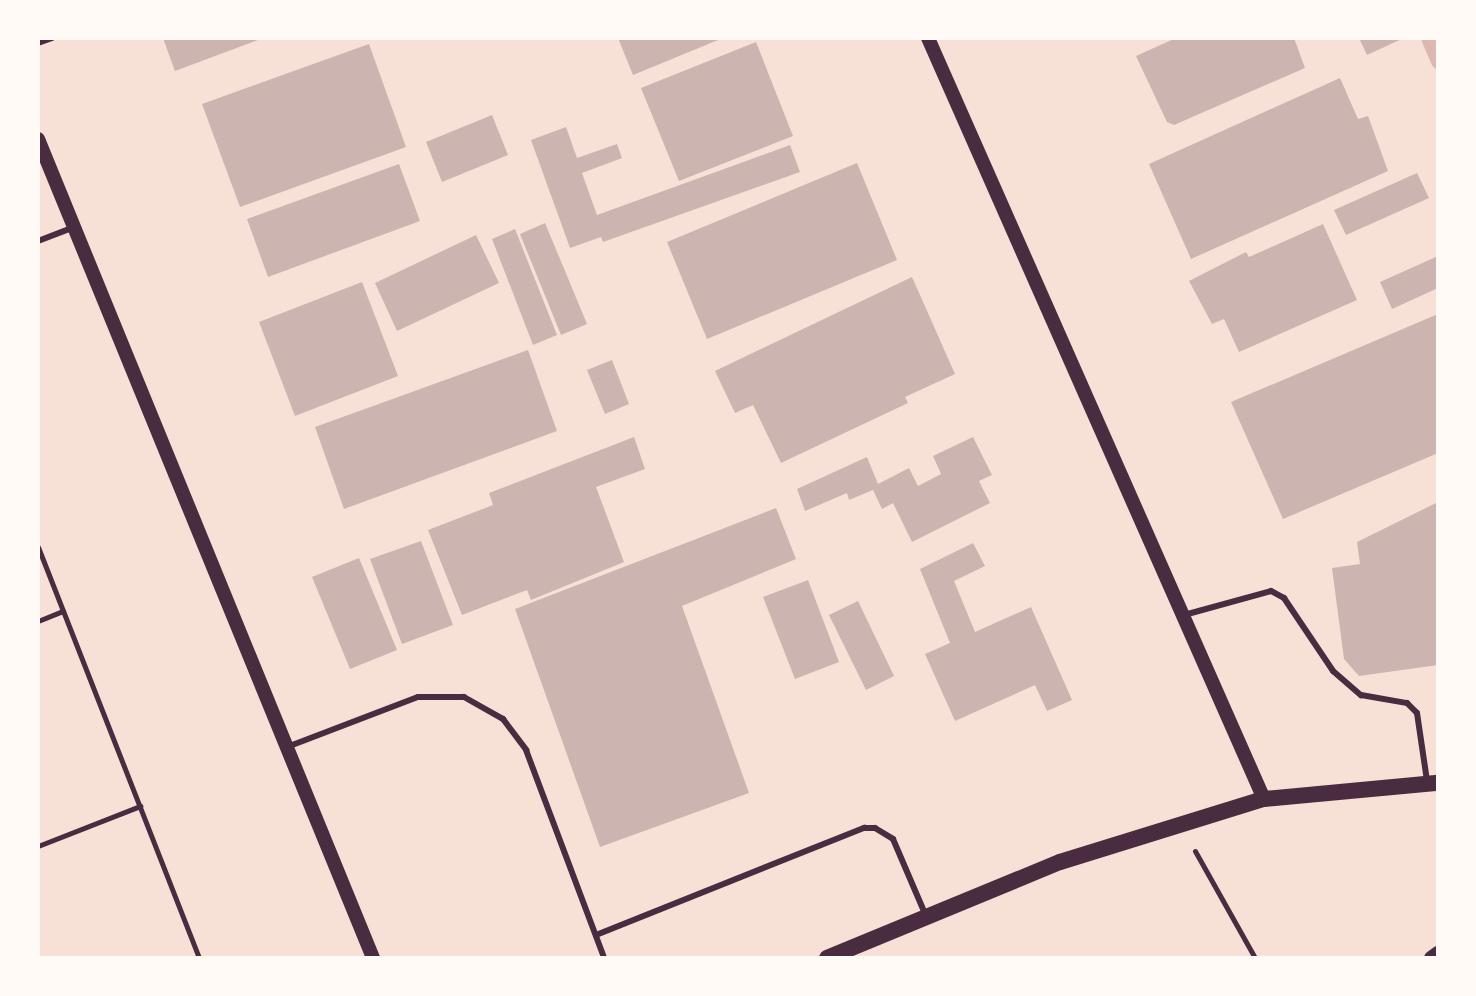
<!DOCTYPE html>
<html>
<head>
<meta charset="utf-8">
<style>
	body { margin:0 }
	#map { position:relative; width:1476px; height:996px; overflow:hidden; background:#f7e1d7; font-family:"Nunito Sans",sans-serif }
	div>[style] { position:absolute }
	.stream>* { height:14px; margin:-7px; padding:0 7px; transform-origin:7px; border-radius:7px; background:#dcb8b0 }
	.building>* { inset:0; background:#ccb4b1 }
	.path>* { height:5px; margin:-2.5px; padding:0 2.5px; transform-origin:2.5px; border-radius:2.5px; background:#4a2c40 }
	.service>* { height:6px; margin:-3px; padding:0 3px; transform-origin:3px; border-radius:3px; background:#4a2c40 }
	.tertiary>* { height:14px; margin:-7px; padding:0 7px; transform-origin:7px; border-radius:7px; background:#4a2c40 }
	.secondary>* { height:16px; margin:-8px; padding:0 8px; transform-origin:8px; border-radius:8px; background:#4a2c40 }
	span { translate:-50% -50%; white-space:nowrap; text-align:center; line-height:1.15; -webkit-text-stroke:8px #fffaf5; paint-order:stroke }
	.frame { position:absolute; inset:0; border:40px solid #fffaf5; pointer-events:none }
</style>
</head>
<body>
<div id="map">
	<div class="stream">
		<div style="left:1428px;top:38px;width:26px;rotate:67deg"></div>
	</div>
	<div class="building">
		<div style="clip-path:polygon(163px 38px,263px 38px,175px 71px)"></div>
		<div style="clip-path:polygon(618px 38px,723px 38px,633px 75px)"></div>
		<div style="clip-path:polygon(1176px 38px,1294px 38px,1305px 68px,1174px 125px,1167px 122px,1136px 56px)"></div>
		<div style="clip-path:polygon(1359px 38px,1404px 38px,1367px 55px)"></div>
		<div style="clip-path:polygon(756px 42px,793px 136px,679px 181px,641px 88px)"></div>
		<div style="clip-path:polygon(369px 44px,406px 147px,240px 207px,202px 104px)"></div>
		<div style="clip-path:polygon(1340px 78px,1358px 119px,1368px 116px,1388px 171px,1191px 259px,1149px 164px)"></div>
		<div style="clip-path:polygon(492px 115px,508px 155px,442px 182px,426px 142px)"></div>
		<div style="clip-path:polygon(566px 127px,577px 158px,617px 144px,622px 158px,582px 173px,597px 215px,790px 145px,800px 172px,603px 242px,601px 237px,570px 248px,531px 140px)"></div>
		<div style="clip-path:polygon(857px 163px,897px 260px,707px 339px,667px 242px)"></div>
		<div style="clip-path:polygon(399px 164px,420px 221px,268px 277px,247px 219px)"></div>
		<div style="clip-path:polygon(1417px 173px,1429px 198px,1346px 235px,1334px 210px)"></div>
		<div style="clip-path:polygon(545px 223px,587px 324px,561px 335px,520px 234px)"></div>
		<div style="clip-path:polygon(1323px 224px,1357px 300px,1239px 352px,1224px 319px,1212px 324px,1189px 281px,1246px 252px,1249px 257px)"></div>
		<div style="clip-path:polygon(515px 229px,557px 335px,533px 345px,492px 239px)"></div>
		<div style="clip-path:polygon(476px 235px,499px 283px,397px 331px,375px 283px)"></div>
		<div style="clip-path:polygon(1438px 256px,1438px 288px,1392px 309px,1380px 282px)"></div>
		<div style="clip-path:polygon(912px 277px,955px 374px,905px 397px,908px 403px,781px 463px,753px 405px,735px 413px,715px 371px)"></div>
		<div style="clip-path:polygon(362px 282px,398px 376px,295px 416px,259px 322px)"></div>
		<div style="clip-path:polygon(1438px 314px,1438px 453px,1283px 519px,1231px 402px)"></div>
		<div style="clip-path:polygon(528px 350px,557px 431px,344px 509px,315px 427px)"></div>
		<div style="clip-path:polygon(612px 360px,629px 404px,605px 414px,587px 370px)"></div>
		<div style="clip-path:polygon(634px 437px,645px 469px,596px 487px,624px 562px,531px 600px,527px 590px,462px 615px,428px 530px,493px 505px,489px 493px)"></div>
		<div style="clip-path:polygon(973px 437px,992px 475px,979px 481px,990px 503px,912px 542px,893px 503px,882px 509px,873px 490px,849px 500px,847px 493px,805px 511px,797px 489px,867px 457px,878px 484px,909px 468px,918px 486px,941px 474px,933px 456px)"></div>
		<div style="clip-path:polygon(1438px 502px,1438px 665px,1359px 676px,1344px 659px,1332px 568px,1360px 564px,1357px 542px)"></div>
		<div style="clip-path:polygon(776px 508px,796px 559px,682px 606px,749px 793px,600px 847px,515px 609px)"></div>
		<div style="clip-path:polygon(421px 541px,453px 625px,402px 644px,370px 559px)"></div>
		<div style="clip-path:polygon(973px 543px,985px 566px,954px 581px,975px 632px,1031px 607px,1072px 700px,1047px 711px,1035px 685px,955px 721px,925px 654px,950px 643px,920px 569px)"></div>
		<div style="clip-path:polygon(359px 558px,397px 650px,350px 669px,312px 577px)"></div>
		<div style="clip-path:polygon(808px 580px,839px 662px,795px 679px,763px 597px)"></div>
		<div style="clip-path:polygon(858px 601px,894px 676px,866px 690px,829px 615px)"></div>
	</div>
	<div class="path">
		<div style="left:38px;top:547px;width:441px;rotate:68.6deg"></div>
		<div style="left:38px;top:621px;width:27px;rotate:-22deg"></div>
		<div style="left:38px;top:846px;width:110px;rotate:-21.4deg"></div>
		<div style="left:1195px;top:851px;width:123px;rotate:60.7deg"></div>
	</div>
	<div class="service">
		<div style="left:38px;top:43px;width:15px;rotate:-20deg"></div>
		<div style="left:38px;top:241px;width:40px;rotate:-21deg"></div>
		<div style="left:1184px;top:615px;width:90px;rotate:-15.4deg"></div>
		<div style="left:1271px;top:591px;width:15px;rotate:28deg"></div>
		<div style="left:1284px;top:598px;width:88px;rotate:56.1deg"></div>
		<div style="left:1333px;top:671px;width:37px;rotate:41deg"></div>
		<div style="left:1361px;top:695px;width:47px;rotate:9.9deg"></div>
		<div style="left:1407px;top:703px;width:14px;rotate:45deg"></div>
		<div style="left:1417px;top:713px;width:69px;rotate:81.6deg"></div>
		<div style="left:287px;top:747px;width:140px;rotate:-20.9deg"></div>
		<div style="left:418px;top:697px;width:46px"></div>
		<div style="left:464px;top:697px;width:45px;rotate:29.4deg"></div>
		<div style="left:503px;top:719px;width:39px;rotate:53deg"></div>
		<div style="left:526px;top:750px;width:222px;rotate:69.4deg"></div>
		<div style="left:596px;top:935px;width:289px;rotate:-21.8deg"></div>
		<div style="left:864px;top:828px;width:11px"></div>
		<div style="left:875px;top:828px;width:21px;rotate:31deg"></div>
		<div style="left:893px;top:839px;width:84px;rotate:66.8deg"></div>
	</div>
	<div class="tertiary">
		<div style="left:928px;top:38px;width:832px;rotate:66.18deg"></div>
		<div style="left:38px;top:139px;width:885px;rotate:67.75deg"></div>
		<div style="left:1431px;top:958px;width:9px;rotate:-36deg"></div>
	</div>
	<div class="secondary">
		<div style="left:827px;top:958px;width:252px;rotate:-22.4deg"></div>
		<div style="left:1060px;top:862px;width:214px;rotate:-17.2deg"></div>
		<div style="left:1264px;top:799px;width:175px;rotate:-5.3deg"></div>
	</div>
	<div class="frame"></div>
</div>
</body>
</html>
